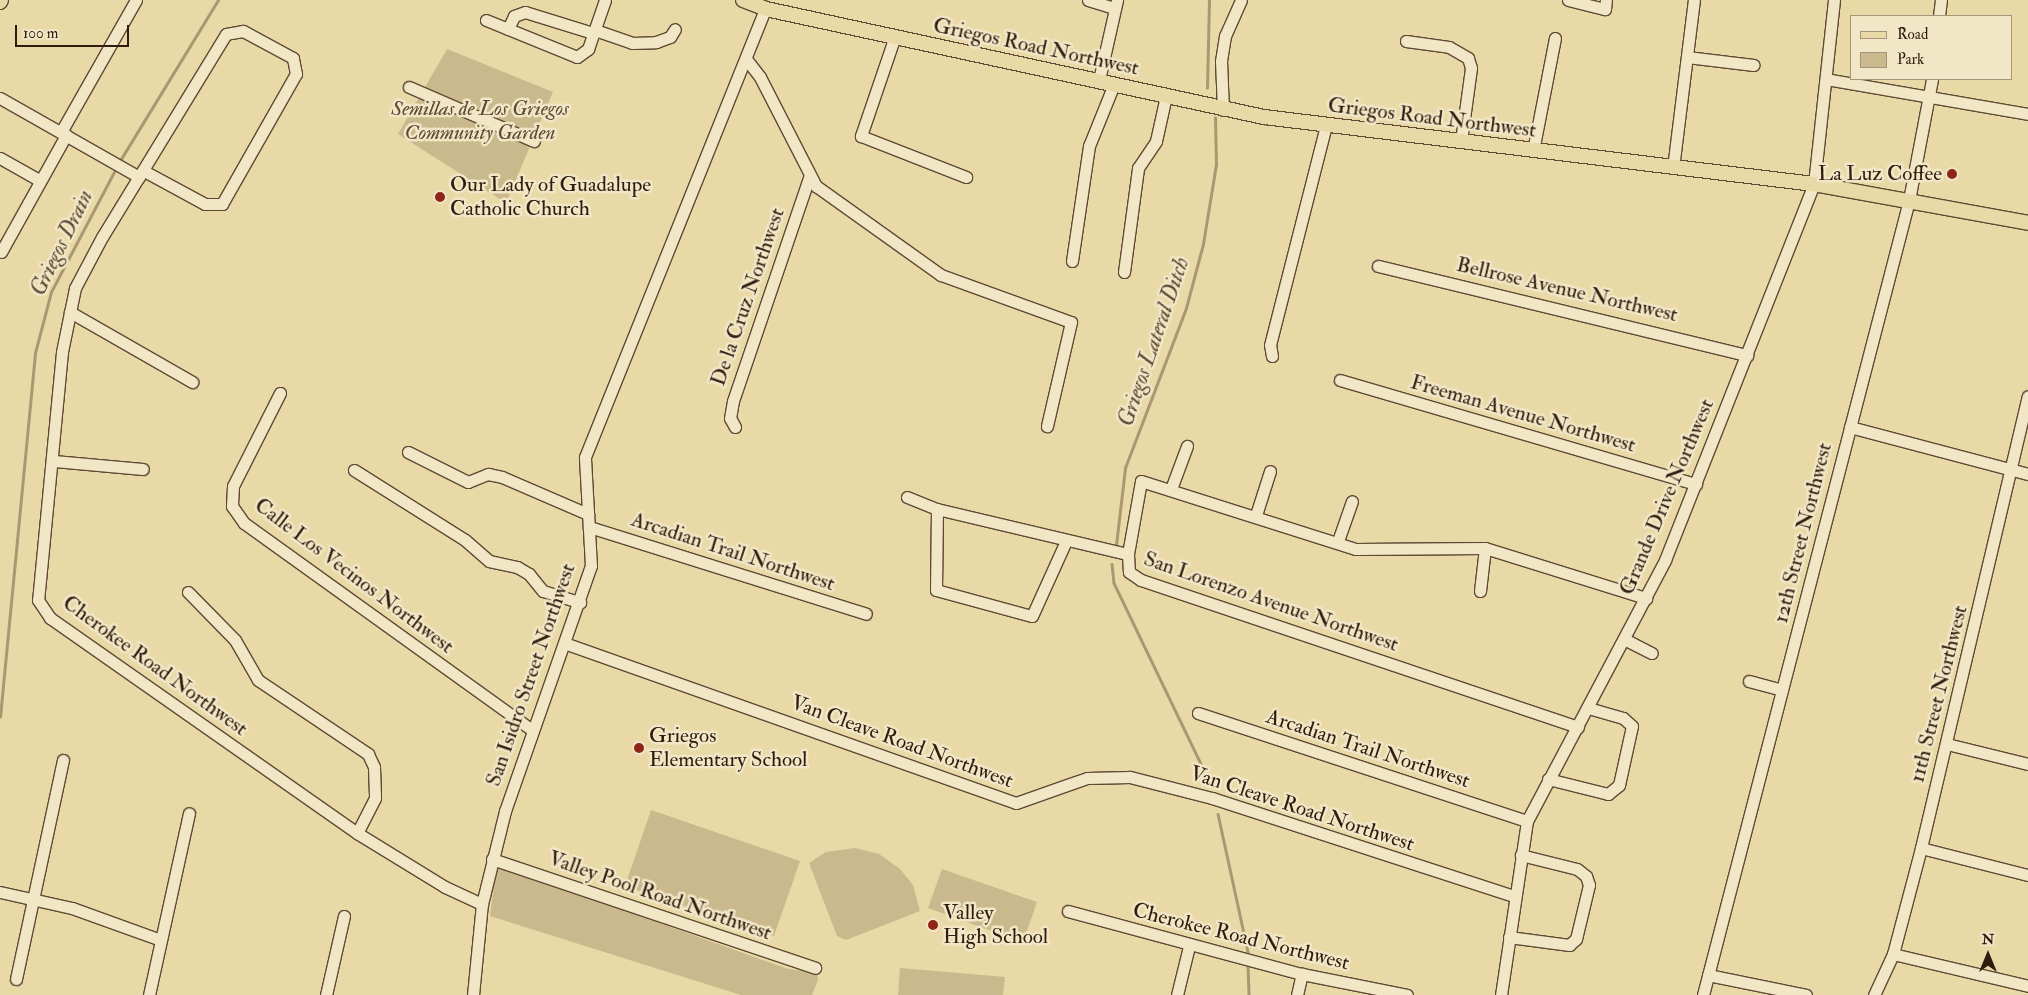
<!DOCTYPE html>
<html>
<head>
<meta charset="utf-8">
<style>
	body { margin:0 }
	#map { position:relative; width:2028px; height:995px; overflow:hidden; background:#e9d9a7; font-family:"IM FELL Double Pica",serif }
	div>[style] { position:absolute }
	.green>* { inset:0; background:#cab98d }
	.stream>* { height:2.5px; margin:-1.25px; padding:0 1.25px; transform-origin:1.25px; border-radius:1.25px; background:#aa9873 }
	.roads { filter:drop-shadow(1px 0 #5e4a34) drop-shadow(-1px 0 #5e4a34) drop-shadow(0 1px #5e4a34) drop-shadow(0 -1px #5e4a34) }
	.minor>* { height:11px; margin:-5.5px; padding:0 5.5px; transform-origin:5.5px; border-radius:5.5px; background:#f1e6c6 }
	.major>* { height:14px; margin:-7px; padding:0 7px; transform-origin:7px; border-radius:7px; background:#e9d9a7 }
	.dots>* { width:14px; height:14px; translate:-50% -50%; box-sizing:border-box; border:2px solid #f1e6c6; border-radius:50% }
	span { translate:-50% -50%; white-space:nowrap; text-align:center; line-height:1.15; -webkit-text-stroke:5px #f1e6c6; paint-order:stroke }
	.street-label { font-size:21px; color:#301b0e }
	.park-label { font-size:21px; color:#5e4a34; font-style:italic }
	.poi-label { font-size:21px; color:#301b0e }
	.right { translate:-100% -50%; text-align:right }
	.left { translate:0 -50%; text-align:left }
	.water-label { font-size:22px; color:#5b4731; font-style:italic }
	.legend { position:absolute; left:1850px; top:15px; width:162px; height:65px; box-sizing:border-box; background:#f1e6c6; border:1px solid #a4957c; margin:0; padding:6px 9px; list-style:none; font-size:15px; color:#301b0e }
	.legend li { display:flex; align-items:center; gap:10px; height:25px }
	.legend b { width:25px; border:1px solid #a4957c }
	.north { position:absolute; left:1963px; top:930px; width:50px; height:50px; -webkit-text-stroke:4px #f1e6c6; paint-order:stroke; rotate:0deg; font-size:14px; font-weight:700; line-height:20px; text-align:center; color:#301b0e }
	.north::after { content:''; display:block; margin:auto; width:18px; height:22px; background:#301b0e; clip-path:polygon(50% 0,100% 100%,50% 72%,0 100%) }
	.scale { position:absolute; left:15px; top:25px; width:114px; height:22px; box-sizing:border-box; border:2px solid #301b0e; border-top:0; padding-left:6px; font-size:15px; line-height:18px; white-space:nowrap; color:#301b0e; -webkit-text-stroke:4px #f1e6c6; paint-order:stroke }
</style>
</head>
<body>
<div id="map">
	<div class="green">
		<div style="clip-path:polygon(447px 49px,553px 92px,506px 203px,398px 134px)"></div>
		<div style="clip-path:polygon(651px 810px,800px 861px,774px 936px,625px 886px)"></div>
		<div style="clip-path:polygon(855px 848px,879px 854px,900px 869px,913px 885px,920px 911px,846px 940px,837px 936px,809px 863px,826px 852px)"></div>
		<div style="clip-path:polygon(503px 867px,788px 969px,817px 972px,818px 980px,812px 995px,741px 995px,490px 916px,496px 868px)"></div>
		<div style="clip-path:polygon(942px 869px,1037px 902px,1023px 942px,928px 908px)"></div>
		<div style="clip-path:polygon(900px 968px,1005px 977px,1003px 995px,898px 995px)"></div>
	</div>
	<div class="stream">
		<div style="left:1207px;top:88px;width:88px;rotate:-88.7deg"></div>
		<div style="left:121px;top:159px;width:186px;rotate:-58.6deg"></div>
		<div style="left:1116px;top:545px;width:78px;rotate:-83.3deg"></div>
		<div style="left:1125px;top:468px;width:171px;rotate:-69.1deg"></div>
		<div style="left:1186px;top:308px;width:66px;rotate:-75.1deg"></div>
		<div style="left:1203px;top:244px;width:80px;rotate:-80.7deg"></div>
		<div style="left:1216px;top:165px;width:47px;rotate:-91.2deg"></div>
		<div style="left:1112px;top:564px;width:19px;rotate:84deg"></div>
		<div style="left:1114px;top:583px;width:216px;rotate:64.3deg"></div>
		<div style="left:0;top:717px;width:366px;rotate:-84.5deg"></div>
		<div style="left:35px;top:353px;width:63px;rotate:-75.3deg"></div>
		<div style="left:51px;top:292px;width:138px;rotate:-62.3deg"></div>
		<div style="left:1218px;top:814px;width:141px;rotate:77.7deg"></div>
		<div style="left:1248px;top:965px;width:30px;rotate:88deg"></div>
	</div>
	<div class="roads">
		<div class="minor">
			<div style="left:1088px;top:0;width:28px;rotate:17deg"></div>
			<div style="left:1568px;top:0;width:38px;rotate:14deg"></div>
			<div style="left:1605px;top:9px;width:9px;rotate:-84deg"></div>
			<div style="left:1939px;top:16px;width:16px;rotate:-83deg"></div>
			<div style="left:486px;top:20px;width:98px;rotate:22.1deg"></div>
			<div style="left:577px;top:57px;width:14px;rotate:-36deg"></div>
			<div style="left:588px;top:49px;width:52px;rotate:-70.9deg"></div>
			<div style="left:508px;top:29px;width:14px;rotate:-65deg"></div>
			<div style="left:514px;top:16px;width:12px;rotate:-20deg"></div>
			<div style="left:525px;top:12px;width:71px;rotate:17.2deg"></div>
			<div style="left:595px;top:30px;width:39px;rotate:19deg"></div>
			<div style="left:632px;top:43px;width:24px;rotate:-2deg"></div>
			<div style="left:656px;top:42px;width:15px;rotate:-20deg"></div>
			<div style="left:670px;top:37px;width:9px;rotate:-58deg"></div>
			<div style="left:895px;top:36px;width:106px;rotate:108.8deg"></div>
			<div style="left:861px;top:136px;width:113px;rotate:21.3deg"></div>
			<div style="left:1406px;top:41px;width:43px;rotate:7.9deg"></div>
			<div style="left:1449px;top:47px;width:22px;rotate:30deg"></div>
			<div style="left:1468px;top:58px;width:10px;rotate:73deg"></div>
			<div style="left:1471px;top:68px;width:74px;rotate:97.8deg"></div>
			<div style="left:1687px;top:57px;width:67px;rotate:6.8deg"></div>
			<div style="left:746px;top:59px;width:23px;rotate:52deg"></div>
			<div style="left:760px;top:77px;width:123px;rotate:62.8deg"></div>
			<div style="left:816px;top:186px;width:153px;rotate:35.5deg"></div>
			<div style="left:941px;top:275px;width:138px;rotate:19.9deg"></div>
			<div style="left:1071px;top:322px;width:107px;rotate:103deg"></div>
			<div style="left:1826px;top:79px;width:205px;rotate:9.8deg"></div>
			<div style="left:1099px;top:80px;width:82px;rotate:-77.3deg"></div>
			<div style="left:409px;top:87px;width:136px;rotate:23.4deg"></div>
			<div style="left:0;top:98px;width:160px;rotate:29.6deg"></div>
			<div style="left:1223px;top:110px;width:49px;rotate:-92.3deg"></div>
			<div style="left:1221px;top:61px;width:25px;rotate:-81deg"></div>
			<div style="left:1225px;top:36px;width:39px;rotate:-66deg"></div>
			<div style="left:61px;top:132px;width:152px;rotate:-60.4deg"></div>
			<div style="left:1533px;top:151px;width:115px;rotate:-79deg"></div>
			<div style="left:0;top:158px;width:45px;rotate:29.4deg"></div>
			<div style="left:1673px;top:168px;width:169px;rotate:-82.9deg"></div>
			<div style="left:144px;top:171px;width:69px;rotate:28.4deg"></div>
			<div style="left:205px;top:204px;width:17px"></div>
			<div style="left:222px;top:204px;width:150px;rotate:-60.4deg"></div>
			<div style="left:296px;top:74px;width:16px;rotate:-101deg"></div>
			<div style="left:293px;top:58px;width:57px;rotate:-151.6deg"></div>
			<div style="left:243px;top:31px;width:17px;rotate:170deg"></div>
			<div style="left:226px;top:34px;width:238px;rotate:121.4deg"></div>
			<div style="left:102px;top:237px;width:58px;rotate:117.9deg"></div>
			<div style="left:75px;top:288px;width:65px;rotate:101.5deg"></div>
			<div style="left:62px;top:352px;width:249px;rotate:95.5deg"></div>
			<div style="left:38px;top:600px;width:22px;rotate:56deg"></div>
			<div style="left:50px;top:618px;width:375px;rotate:35deg"></div>
			<div style="left:357px;top:833px;width:103px;rotate:31.5deg"></div>
			<div style="left:445px;top:887px;width:41px;rotate:24.7deg"></div>
			<div style="left:1px;top:252px;width:134px;rotate:-60.9deg"></div>
			<div style="left:1072px;top:261px;width:116px;rotate:-81.6deg"></div>
			<div style="left:1089px;top:146px;width:67px;rotate:-68deg"></div>
			<div style="left:1378px;top:266px;width:380px;rotate:13.6deg"></div>
			<div style="left:1124px;top:272px;width:105px;rotate:-82.3deg"></div>
			<div style="left:1138px;top:168px;width:32px;rotate:-56deg"></div>
			<div style="left:1156px;top:141px;width:46px;rotate:-77.5deg"></div>
			<div style="left:70px;top:312px;width:141px;rotate:29.8deg"></div>
			<div style="left:1272px;top:356px;width:11px;rotate:-100deg"></div>
			<div style="left:1270px;top:345px;width:226px;rotate:-75.7deg"></div>
			<div style="left:1340px;top:380px;width:371px;rotate:16.3deg"></div>
			<div style="left:280px;top:393px;width:104px;rotate:116.8deg"></div>
			<div style="left:233px;top:486px;width:20px;rotate:93deg"></div>
			<div style="left:232px;top:506px;width:21px;rotate:55deg"></div>
			<div style="left:244px;top:523px;width:355px;rotate:35.7deg"></div>
			<div style="left:735px;top:427px;width:10px;rotate:-119deg"></div>
			<div style="left:730px;top:418px;width:17px;rotate:-80deg"></div>
			<div style="left:733px;top:401px;width:236px;rotate:-71.2deg"></div>
			<div style="left:1850px;top:427px;width:184px;rotate:14.8deg"></div>
			<div style="left:408px;top:452px;width:67px;rotate:26.6deg"></div>
			<div style="left:468px;top:482px;width:22px;rotate:-22deg"></div>
			<div style="left:488px;top:474px;width:14px;rotate:12deg"></div>
			<div style="left:502px;top:477px;width:94px;rotate:23.3deg"></div>
			<div style="left:54px;top:461px;width:89px;rotate:5.1deg"></div>
			<div style="left:354px;top:470px;width:131px;rotate:32.2deg"></div>
			<div style="left:465px;top:540px;width:32px;rotate:41deg"></div>
			<div style="left:489px;top:561px;width:29px;rotate:12deg"></div>
			<div style="left:517px;top:567px;width:14px;rotate:30deg"></div>
			<div style="left:529px;top:574px;width:22px;rotate:51deg"></div>
			<div style="left:543px;top:591px;width:39px;rotate:17deg"></div>
			<div style="left:1171px;top:489px;width:46px;rotate:-69.6deg"></div>
			<div style="left:907px;top:497px;width:32px;rotate:22deg"></div>
			<div style="left:937px;top:509px;width:196px;rotate:13.3deg"></div>
			<div style="left:1128px;top:554px;width:18px;rotate:87deg"></div>
			<div style="left:1129px;top:572px;width:14px;rotate:34deg"></div>
			<div style="left:1141px;top:580px;width:461px;rotate:18.6deg"></div>
			<div style="left:937px;top:509px;width:81px;rotate:90.7deg"></div>
			<div style="left:936px;top:590px;width:99px;rotate:15.2deg"></div>
			<div style="left:1032px;top:616px;width:82px;rotate:-65.6deg"></div>
			<div style="left:1256px;top:515px;width:46px;rotate:-72.3deg"></div>
			<div style="left:589px;top:527px;width:290px;rotate:17.4deg"></div>
			<div style="left:1338px;top:541px;width:42px;rotate:-70.7deg"></div>
			<div style="left:1128px;top:554px;width:74px;rotate:-79.9deg"></div>
			<div style="left:1141px;top:481px;width:225px;rotate:17.6deg"></div>
			<div style="left:1356px;top:549px;width:129px;rotate:-0.4deg"></div>
			<div style="left:1485px;top:548px;width:169px;rotate:17.3deg"></div>
			<div style="left:1480px;top:591px;width:43px;rotate:-83.4deg"></div>
			<div style="left:188px;top:592px;width:67px;rotate:45.6deg"></div>
			<div style="left:235px;top:640px;width:46px;rotate:60.1deg"></div>
			<div style="left:258px;top:680px;width:133px;rotate:33.9deg"></div>
			<div style="left:368px;top:754px;width:14px;rotate:65deg"></div>
			<div style="left:374px;top:767px;width:31px;rotate:88deg"></div>
			<div style="left:375px;top:798px;width:39px;rotate:117deg"></div>
			<div style="left:1624px;top:639px;width:31px;rotate:27deg"></div>
			<div style="left:567px;top:644px;width:476px;rotate:19.5deg"></div>
			<div style="left:1016px;top:803px;width:75px;rotate:-19.4deg"></div>
			<div style="left:1087px;top:778px;width:43px;rotate:-1.3deg"></div>
			<div style="left:1130px;top:777px;width:85px;rotate:14.4deg"></div>
			<div style="left:1212px;top:798px;width:318px;rotate:18deg"></div>
			<div style="left:1749px;top:681px;width:34px;rotate:15deg"></div>
			<div style="left:1198px;top:713px;width:346px;rotate:18.2deg"></div>
			<div style="left:1947px;top:744px;width:83px;rotate:13.9deg"></div>
			<div style="left:1548px;top:779px;width:62px;rotate:14deg"></div>
			<div style="left:1608px;top:794px;width:14px;rotate:-39deg"></div>
			<div style="left:1619px;top:785px;width:60px;rotate:-77.6deg"></div>
			<div style="left:1632px;top:726px;width:12px;rotate:-138deg"></div>
			<div style="left:1623px;top:718px;width:37px;rotate:-164deg"></div>
			<div style="left:1921px;top:848px;width:110px;rotate:14.2deg"></div>
			<div style="left:492px;top:859px;width:341px;rotate:18.6deg"></div>
			<div style="left:0;top:892px;width:74px;rotate:12.5deg"></div>
			<div style="left:72px;top:908px;width:91px;rotate:19.8deg"></div>
			<div style="left:1068px;top:911px;width:242px;rotate:15.1deg"></div>
			<div style="left:1302px;top:974px;width:107px;rotate:11.3deg"></div>
			<div style="left:1509px;top:937px;width:61px;rotate:7.6deg"></div>
			<div style="left:1569px;top:945px;width:9px;rotate:-41deg"></div>
			<div style="left:1576px;top:939px;width:56px;rotate:-76.5deg"></div>
			<div style="left:1589px;top:885px;width:9px;rotate:-108deg"></div>
			<div style="left:1586px;top:876px;width:11px;rotate:-142deg"></div>
			<div style="left:1577px;top:869px;width:58px;rotate:-166deg"></div>
			<div style="left:1893px;top:954px;width:139px;rotate:13.3deg"></div>
			<div style="left:1708px;top:975px;width:100px;rotate:11.5deg"></div>
			<div style="left:16px;top:979px;width:224px;rotate:-77.9deg"></div>
			<div style="left:149px;top:995px;width:186px;rotate:-77.6deg"></div>
			<div style="left:326px;top:995px;width:81px;rotate:-77.2deg"></div>
			<div style="left:473px;top:995px;width:91px;rotate:-84.4deg"></div>
			<div style="left:482px;top:904px;width:96px;rotate:-76.1deg"></div>
			<div style="left:505px;top:811px;width:260px;rotate:-70.7deg"></div>
			<div style="left:591px;top:566px;width:109px;rotate:-93.2deg"></div>
			<div style="left:585px;top:457px;width:476px;rotate:-68.1deg"></div>
			<div style="left:1177px;top:995px;width:50px;rotate:-76.2deg"></div>
			<div style="left:1297px;top:995px;width:22px;rotate:-77deg"></div>
			<div style="left:1501px;top:995px;width:176px;rotate:-81.5deg"></div>
			<div style="left:1527px;top:821px;width:295px;rotate:-62.1deg"></div>
			<div style="left:1665px;top:560px;width:404px;rotate:-68.4deg"></div>
			<div style="left:1814px;top:184px;width:185px;rotate:-83.8deg"></div>
			<div style="left:1703px;top:995px;width:821px;rotate:-75.47deg"></div>
			<div style="left:1909px;top:200px;width:123px;rotate:-79.2deg"></div>
			<div style="left:1874px;top:995px;width:45px;rotate:-65.1deg"></div>
			<div style="left:1893px;top:954px;width:110px;rotate:-75.2deg"></div>
			<div style="left:1921px;top:848px;width:464px;rotate:-76.7deg"></div>
		</div>
		<div class="major">
			<div style="left:743px;top:0;width:25px;rotate:21deg"></div>
			<div style="left:766px;top:9px;width:510px;rotate:12.24deg"></div>
			<div style="left:1264px;top:117px;width:554px;rotate:6.95deg"></div>
			<div style="left:1814px;top:184px;width:218px;rotate:10.3deg"></div>
			<div style="left:0;top:2px;width:2px;rotate:-63deg"></div>
		</div>
	</div>
	<div class="dots">
		<div style="left:1952px;top:174px;background:#8f2418"></div>
		<div style="left:440px;top:197px;background:#8f2418"></div>
		<div style="left:639px;top:748px;background:#8f2418"></div>
		<div style="left:933px;top:925px;background:#8f2418"></div>
	</div>
	<div class="street-label">
		<span style="left:1036px;top:47px;rotate:12deg">Griegos Road Northwest</span>
		<span style="left:1432px;top:118px;rotate:7deg">Griegos Road Northwest</span>
		<span style="left:1567px;top:290px;rotate:13deg">Bellrose Avenue Northwest</span>
		<span style="left:748px;top:297px;rotate:-71deg">De la Cruz Northwest</span>
		<span style="left:1523px;top:414px;rotate:16deg">Freeman Avenue Northwest</span>
		<span style="left:1667px;top:497px;rotate:-67deg">Grande Drive Northwest</span>
		<span style="left:1803px;top:533px;rotate:-76deg">12th Street Northwest</span>
		<span style="left:733px;top:552px;rotate:18deg">Arcadian Trail Northwest</span>
		<span style="left:354px;top:576px;rotate:37deg">Calle Los Vecinos Northwest</span>
		<span style="left:1271px;top:602px;rotate:19deg">San Lorenzo Avenue Northwest</span>
		<span style="left:155px;top:666px;rotate:36deg">Cherokee Road Northwest</span>
		<span style="left:531px;top:675px;rotate:-71deg">San Isidro Street Northwest</span>
		<span style="left:1939px;top:694px;rotate:-76deg">11th Street Northwest</span>
		<span style="left:902px;top:742px;rotate:20deg">Van Cleave Road Northwest</span>
		<span style="left:1368px;top:749px;rotate:18deg">Arcadian Trail Northwest</span>
		<span style="left:1302px;top:809px;rotate:18deg">Van Cleave Road Northwest</span>
		<span style="left:660px;top:896px;rotate:19deg">Valley Pool Road Northwest</span>
		<span style="left:1241px;top:937px;rotate:14deg">Cherokee Road Northwest</span>
	</div>
	<div class="park-label">
		<span style="left:480px;top:121px">Semillas de Los Griegos<br>Community Garden</span>
	</div>
	<div class="poi-label">
		<span class="right" style="left:1942px;top:174px">La Luz Coffee</span>
		<span class="left" style="left:450px;top:197px">Our Lady of Guadalupe<br>Catholic Church</span>
		<span class="left" style="left:649px;top:748px">Griegos<br>Elementary School</span>
		<span class="left" style="left:943px;top:925px">Valley<br>High School</span>
	</div>
	<div class="water-label">
		<span style="left:62px;top:243px;rotate:-64deg">Griegos Drain</span>
		<span style="left:1154px;top:342px;rotate:-71deg">Griegos Lateral Ditch</span>
	</div>
	<ul class="legend">
	<li><b style="height:6px;background:#e9d9a7"></b>Road</li>
	<li><b style="height:14px;background:#cab98d"></b>Park</li>
	</ul>
	<div class="north">N</div>
	<div class="scale">100 m</div>
</div>
</body>
</html>
